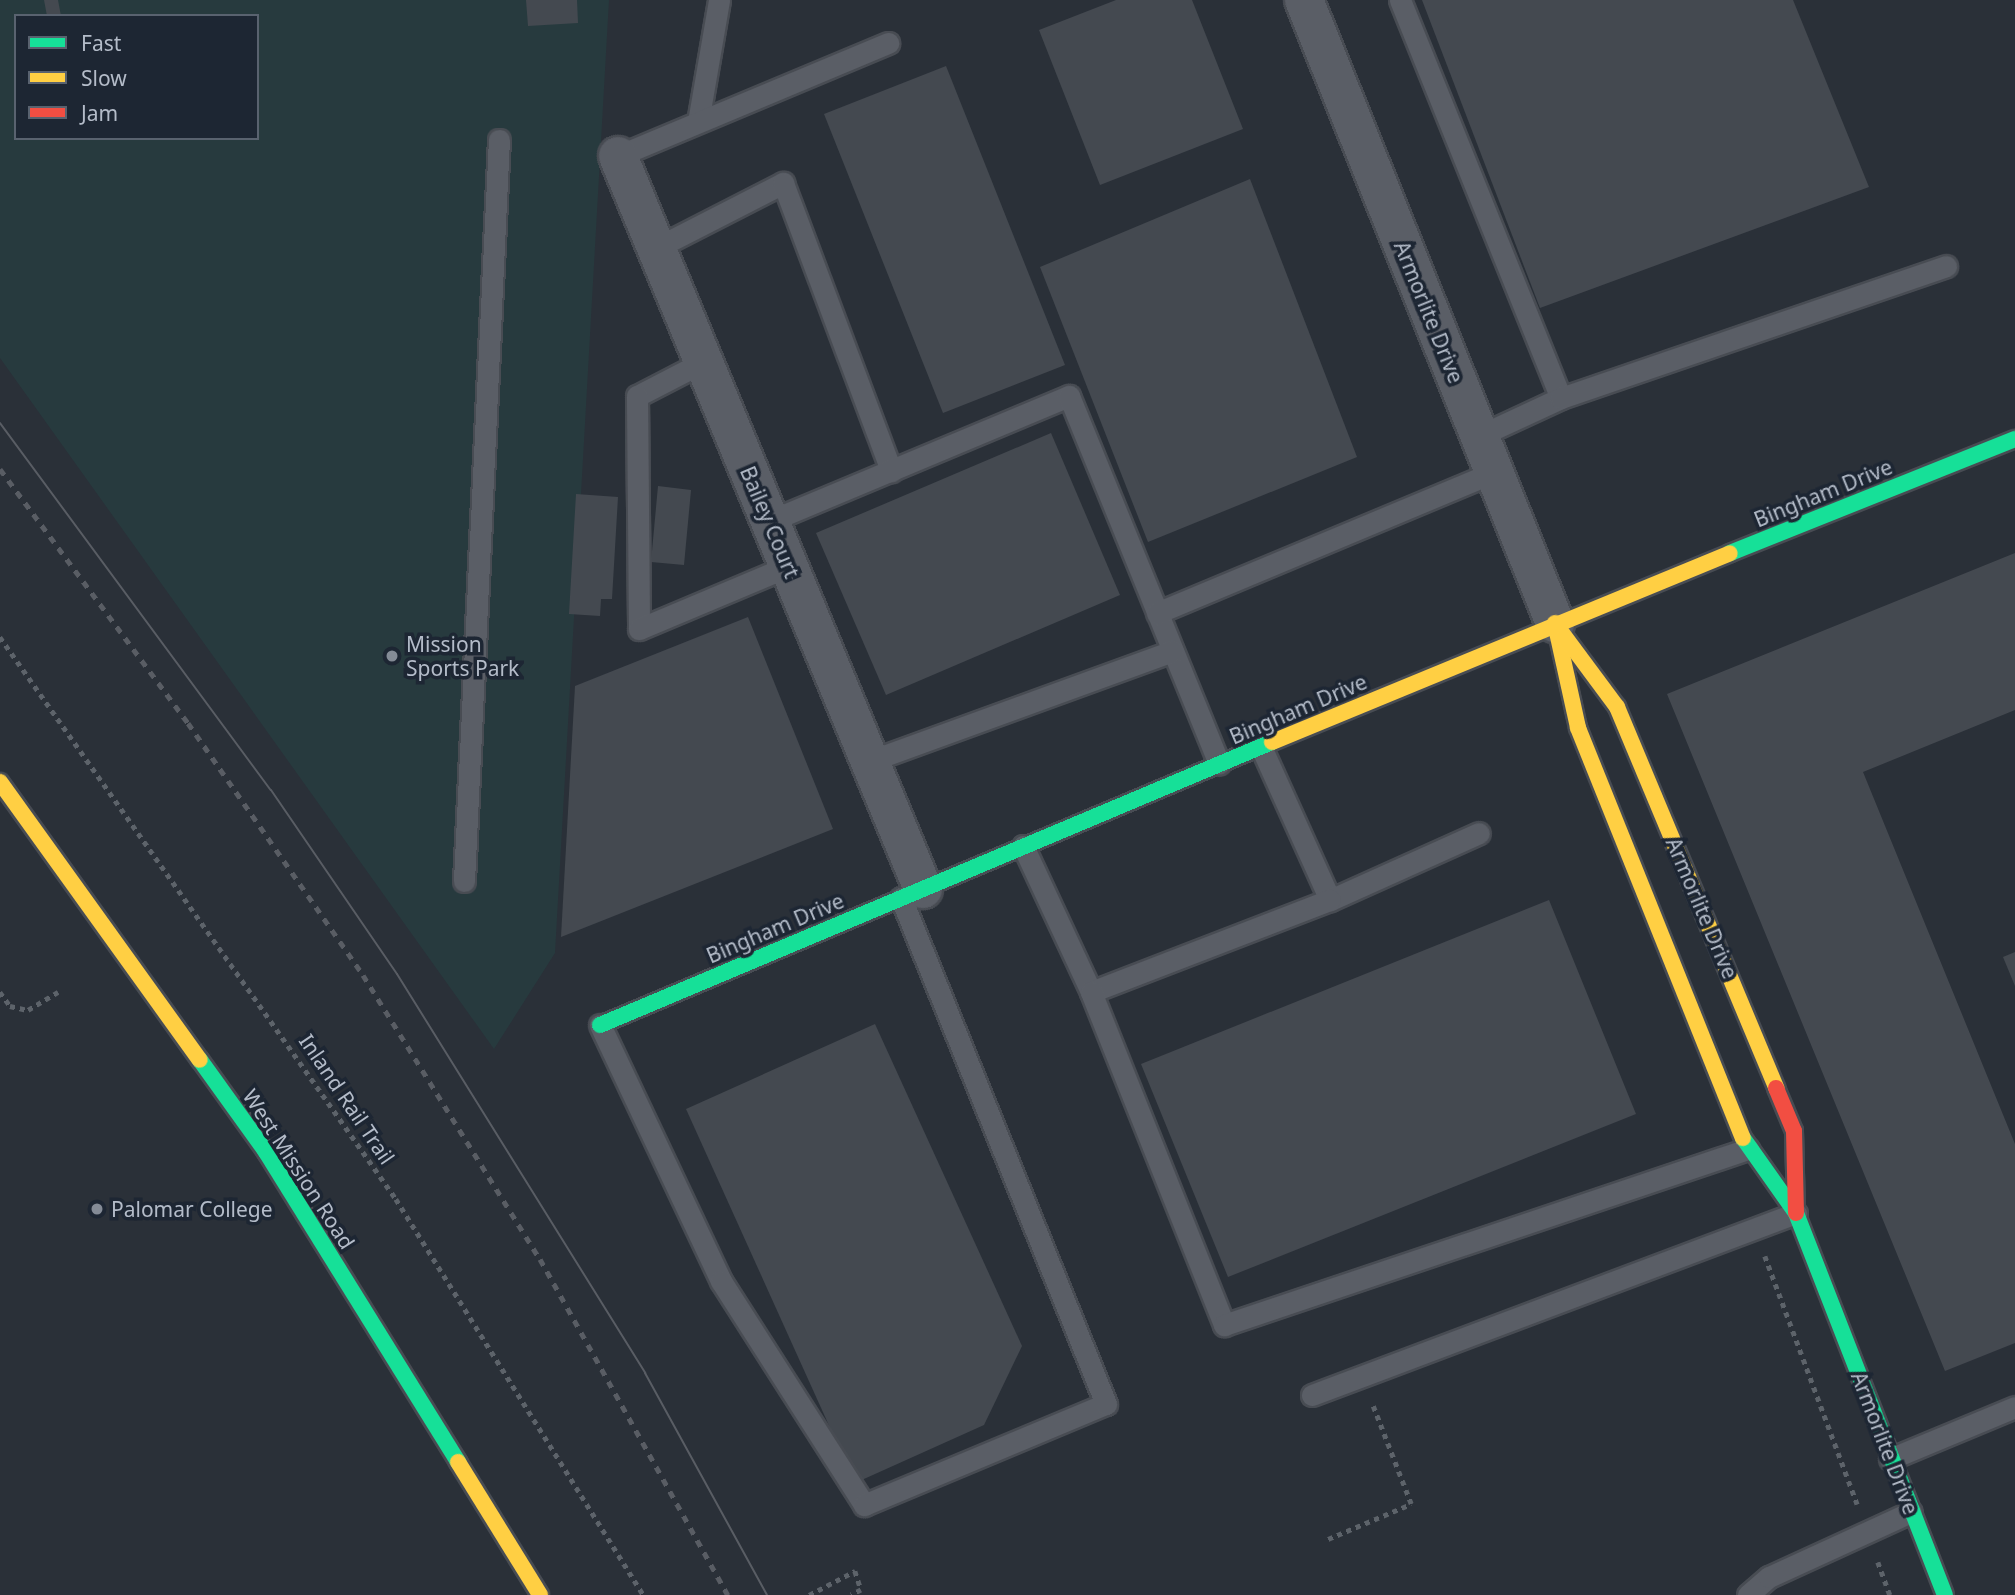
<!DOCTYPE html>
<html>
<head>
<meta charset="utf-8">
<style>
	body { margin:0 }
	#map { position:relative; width:2015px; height:1595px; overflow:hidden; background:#2a3038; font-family:"Noto Sans",sans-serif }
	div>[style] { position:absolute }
	.green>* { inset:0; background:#273a3e }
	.building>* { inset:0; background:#444950 }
	.path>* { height:4.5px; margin-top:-2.25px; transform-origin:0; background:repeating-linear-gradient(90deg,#5d636a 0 5px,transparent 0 10px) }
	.roads { filter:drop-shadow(2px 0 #484c53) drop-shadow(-2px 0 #484c53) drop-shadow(0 2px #484c53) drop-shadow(0 -2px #484c53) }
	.lane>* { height:21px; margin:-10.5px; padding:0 10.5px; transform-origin:10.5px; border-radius:10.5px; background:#5a5e66 }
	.street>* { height:38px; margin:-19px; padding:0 19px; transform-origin:19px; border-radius:19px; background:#5a5e66 }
	.fast>* { height:16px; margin:-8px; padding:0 8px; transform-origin:8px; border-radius:8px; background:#16e098 }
	.slow>* { height:16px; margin:-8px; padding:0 8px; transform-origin:8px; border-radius:8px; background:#ffcf43 }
	.jam>* { height:16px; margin:-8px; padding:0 8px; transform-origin:8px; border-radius:8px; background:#f24e42 }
	.tram>* { height:2px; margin:-1px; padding:0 1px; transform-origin:1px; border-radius:1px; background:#595d64 }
	.rail>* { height:5px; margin-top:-2.5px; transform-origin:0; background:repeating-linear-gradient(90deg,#595d64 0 7px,transparent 0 14px) }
	.dots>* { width:19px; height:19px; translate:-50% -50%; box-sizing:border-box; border:4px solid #1d2633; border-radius:50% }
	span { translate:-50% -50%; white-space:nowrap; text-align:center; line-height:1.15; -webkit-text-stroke:7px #1d2633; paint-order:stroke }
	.street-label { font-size:21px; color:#b4bcc9 }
	.poi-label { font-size:21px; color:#b4bcc9 }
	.left { translate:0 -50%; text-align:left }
	.legend { position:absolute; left:14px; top:14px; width:245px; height:126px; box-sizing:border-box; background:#1d2633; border:2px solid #59626f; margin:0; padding:9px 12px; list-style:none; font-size:21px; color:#b4bcc9 }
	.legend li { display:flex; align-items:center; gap:14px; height:35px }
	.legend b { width:35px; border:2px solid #59626f }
</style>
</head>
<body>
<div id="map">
	<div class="green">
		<div style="clip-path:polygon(evenodd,0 0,609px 0,555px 953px,494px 1049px,0 358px,0 0,16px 16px,257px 16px,257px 138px,16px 138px,16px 16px)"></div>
	</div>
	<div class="building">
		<div style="clip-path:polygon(44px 0,58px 0,61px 16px,47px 16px)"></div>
		<div style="clip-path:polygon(526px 0,577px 0,578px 23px,528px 26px)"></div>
		<div style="clip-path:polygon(1116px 0,1192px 0,1243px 129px,1100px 185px,1039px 30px)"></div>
		<div style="clip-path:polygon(1422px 0,1793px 0,1869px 187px,1540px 308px)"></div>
		<div style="clip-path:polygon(946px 66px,1065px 365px,943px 413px,824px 114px)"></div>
		<div style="clip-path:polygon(1250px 179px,1357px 457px,1148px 542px,1040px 267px)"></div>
		<div style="clip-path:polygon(1051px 433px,1120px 595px,886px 695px,816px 533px)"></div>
		<div style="clip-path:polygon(658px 486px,691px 490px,684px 565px,651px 562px)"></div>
		<div style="clip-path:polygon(576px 494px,618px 497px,612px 599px,601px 599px,600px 616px,569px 614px)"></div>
		<div style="clip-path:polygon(2015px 553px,2015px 710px,1863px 772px,2015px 1144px,2015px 1343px,1945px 1371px,1667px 694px)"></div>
		<div style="clip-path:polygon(748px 617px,833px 829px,561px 937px,575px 686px)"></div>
		<div style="clip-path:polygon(1549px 900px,1636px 1114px,1228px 1277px,1141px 1064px)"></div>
		<div style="clip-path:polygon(2015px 952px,2015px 986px,2003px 957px)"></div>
		<div style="clip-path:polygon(875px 1024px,1022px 1346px,984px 1425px,855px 1483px,686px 1109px)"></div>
	</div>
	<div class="path">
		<div style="left:0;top:637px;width:688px;rotate:54.83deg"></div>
		<div style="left:396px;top:1199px;width:467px;rotate:58deg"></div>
		<div style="left:0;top:992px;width:17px;rotate:54deg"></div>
		<div style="left:10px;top:1006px;width:18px;rotate:13deg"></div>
		<div style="left:28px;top:1010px;width:35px;rotate:-31deg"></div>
		<div style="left:1765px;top:1256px;width:265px;rotate:69.6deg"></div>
		<div style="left:1328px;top:1539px;width:90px;rotate:-22.9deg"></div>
		<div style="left:1411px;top:1504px;width:105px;rotate:-111.2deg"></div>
		<div style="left:1878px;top:1562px;width:35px;rotate:70deg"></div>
		<div style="left:809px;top:1595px;width:52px;rotate:-27.6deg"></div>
		<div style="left:855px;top:1571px;width:20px;rotate:72deg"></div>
		<div style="left:861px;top:1590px;width:11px;rotate:153deg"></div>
	</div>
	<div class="roads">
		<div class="lane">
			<div style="left:1400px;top:0;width:429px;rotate:68deg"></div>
			<div style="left:698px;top:122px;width:124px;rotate:-80.2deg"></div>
			<div style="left:618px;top:156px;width:293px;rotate:-22.7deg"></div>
			<div style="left:656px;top:248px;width:143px;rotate:-27.1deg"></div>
			<div style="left:783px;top:183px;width:308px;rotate:69.4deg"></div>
			<div style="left:703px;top:362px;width:74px;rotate:152.7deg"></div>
			<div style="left:637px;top:396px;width:233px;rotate:89.5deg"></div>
			<div style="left:639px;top:629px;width:163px;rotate:-22.8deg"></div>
			<div style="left:1479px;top:436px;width:90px;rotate:-24.9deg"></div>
			<div style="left:1561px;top:398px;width:407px;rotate:-18.9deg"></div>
			<div style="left:770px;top:521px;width:324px;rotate:-22.7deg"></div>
			<div style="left:1069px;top:396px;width:397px;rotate:67.8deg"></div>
			<div style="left:1157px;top:613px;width:365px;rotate:-22.7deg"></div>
			<div style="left:1261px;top:747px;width:168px;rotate:65.7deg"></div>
			<div style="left:1330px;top:900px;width:163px;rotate:-24.2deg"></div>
			<div style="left:870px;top:761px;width:322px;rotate:-20deg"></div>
			<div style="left:1023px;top:846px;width:161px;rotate:65deg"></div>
			<div style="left:1091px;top:992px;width:256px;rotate:-21.1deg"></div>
			<div style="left:464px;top:881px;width:742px;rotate:-87.3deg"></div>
			<div style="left:1091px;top:992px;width:359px;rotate:68.2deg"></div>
			<div style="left:1224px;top:1325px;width:553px;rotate:-18.57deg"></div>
			<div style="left:600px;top:1025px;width:283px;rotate:64.7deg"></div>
			<div style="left:721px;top:1281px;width:266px;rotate:57.4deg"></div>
			<div style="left:864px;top:1505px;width:262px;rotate:-22.7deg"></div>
			<div style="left:1106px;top:1404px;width:546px;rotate:-112.05deg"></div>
			<div style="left:1312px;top:1395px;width:517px;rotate:-20.61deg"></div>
			<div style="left:1890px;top:1459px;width:135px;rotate:-22.6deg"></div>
			<div style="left:1748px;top:1595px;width:28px;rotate:-41deg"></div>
			<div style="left:1769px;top:1577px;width:156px;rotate:-24.6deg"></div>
		</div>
		<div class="street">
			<div style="left:1304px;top:0;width:672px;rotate:68.06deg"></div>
			<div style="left:618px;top:156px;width:794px;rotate:67.41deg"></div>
		</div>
		<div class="fast">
			<div style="left:1730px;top:553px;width:307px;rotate:-21.8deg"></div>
			<div style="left:600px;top:1025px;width:729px;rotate:-22.84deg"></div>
			<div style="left:200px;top:1060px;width:113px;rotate:54.3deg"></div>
			<div style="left:266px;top:1152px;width:365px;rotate:58.2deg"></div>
			<div style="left:1743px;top:1138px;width:92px;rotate:54.8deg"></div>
			<div style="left:1796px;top:1213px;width:410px;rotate:68.7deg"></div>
		</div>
		<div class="slow">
			<div style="left:1555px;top:623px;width:107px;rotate:77.6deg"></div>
			<div style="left:1578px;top:728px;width:442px;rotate:68.1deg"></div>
			<div style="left:1562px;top:633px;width:92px;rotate:53.4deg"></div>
			<div style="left:1617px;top:707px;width:413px;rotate:67.3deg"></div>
			<div style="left:1272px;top:742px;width:495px;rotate:-22.4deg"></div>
			<div style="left:0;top:782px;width:342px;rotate:54.3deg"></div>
			<div style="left:458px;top:1462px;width:156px;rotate:58.3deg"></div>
		</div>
		<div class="jam">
			<div style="left:1776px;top:1088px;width:47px;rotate:67.3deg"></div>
			<div style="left:1794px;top:1131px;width:82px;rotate:88.6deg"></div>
		</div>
	</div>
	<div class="tram">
		<div style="left:0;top:423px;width:456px;rotate:53.6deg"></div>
		<div style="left:271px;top:790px;width:223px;rotate:55.6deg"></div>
		<div style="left:397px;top:974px;width:470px;rotate:58.1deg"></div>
		<div style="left:645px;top:1373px;width:253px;rotate:61.2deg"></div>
	</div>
	<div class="rail">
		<div style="left:0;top:469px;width:316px;rotate:53.5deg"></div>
		<div style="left:188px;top:723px;width:307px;rotate:55.2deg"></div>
		<div style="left:363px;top:975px;width:335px;rotate:58.1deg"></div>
		<div style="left:540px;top:1259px;width:385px;rotate:60.8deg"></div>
	</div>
	<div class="dots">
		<div style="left:392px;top:656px;background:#848b96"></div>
		<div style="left:97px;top:1209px;background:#848b96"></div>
	</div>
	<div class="street-label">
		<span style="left:1429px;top:312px;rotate:68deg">Armorlite Drive</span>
		<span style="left:1823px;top:493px;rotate:-22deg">Bingham Drive</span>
		<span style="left:770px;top:522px;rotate:67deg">Bailey Court</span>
		<span style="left:1298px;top:709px;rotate:-23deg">Bingham Drive</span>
		<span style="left:1702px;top:908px;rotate:67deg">Armorlite Drive</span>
		<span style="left:775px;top:928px;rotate:-23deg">Bingham Drive</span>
		<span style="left:347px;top:1099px;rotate:56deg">Inland Rail Trail</span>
		<span style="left:299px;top:1169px;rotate:57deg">West Mission Road</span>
		<span style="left:1885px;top:1443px;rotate:69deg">Armorlite Drive</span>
	</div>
	<div class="poi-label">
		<span class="left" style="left:406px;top:656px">Mission<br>Sports Park</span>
		<span class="left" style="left:111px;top:1209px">Palomar College</span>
	</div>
	<ul class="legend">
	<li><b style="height:9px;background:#16e098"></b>Fast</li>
	<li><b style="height:9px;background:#ffcf43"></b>Slow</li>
	<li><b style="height:9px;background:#f24e42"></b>Jam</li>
	</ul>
</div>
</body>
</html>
